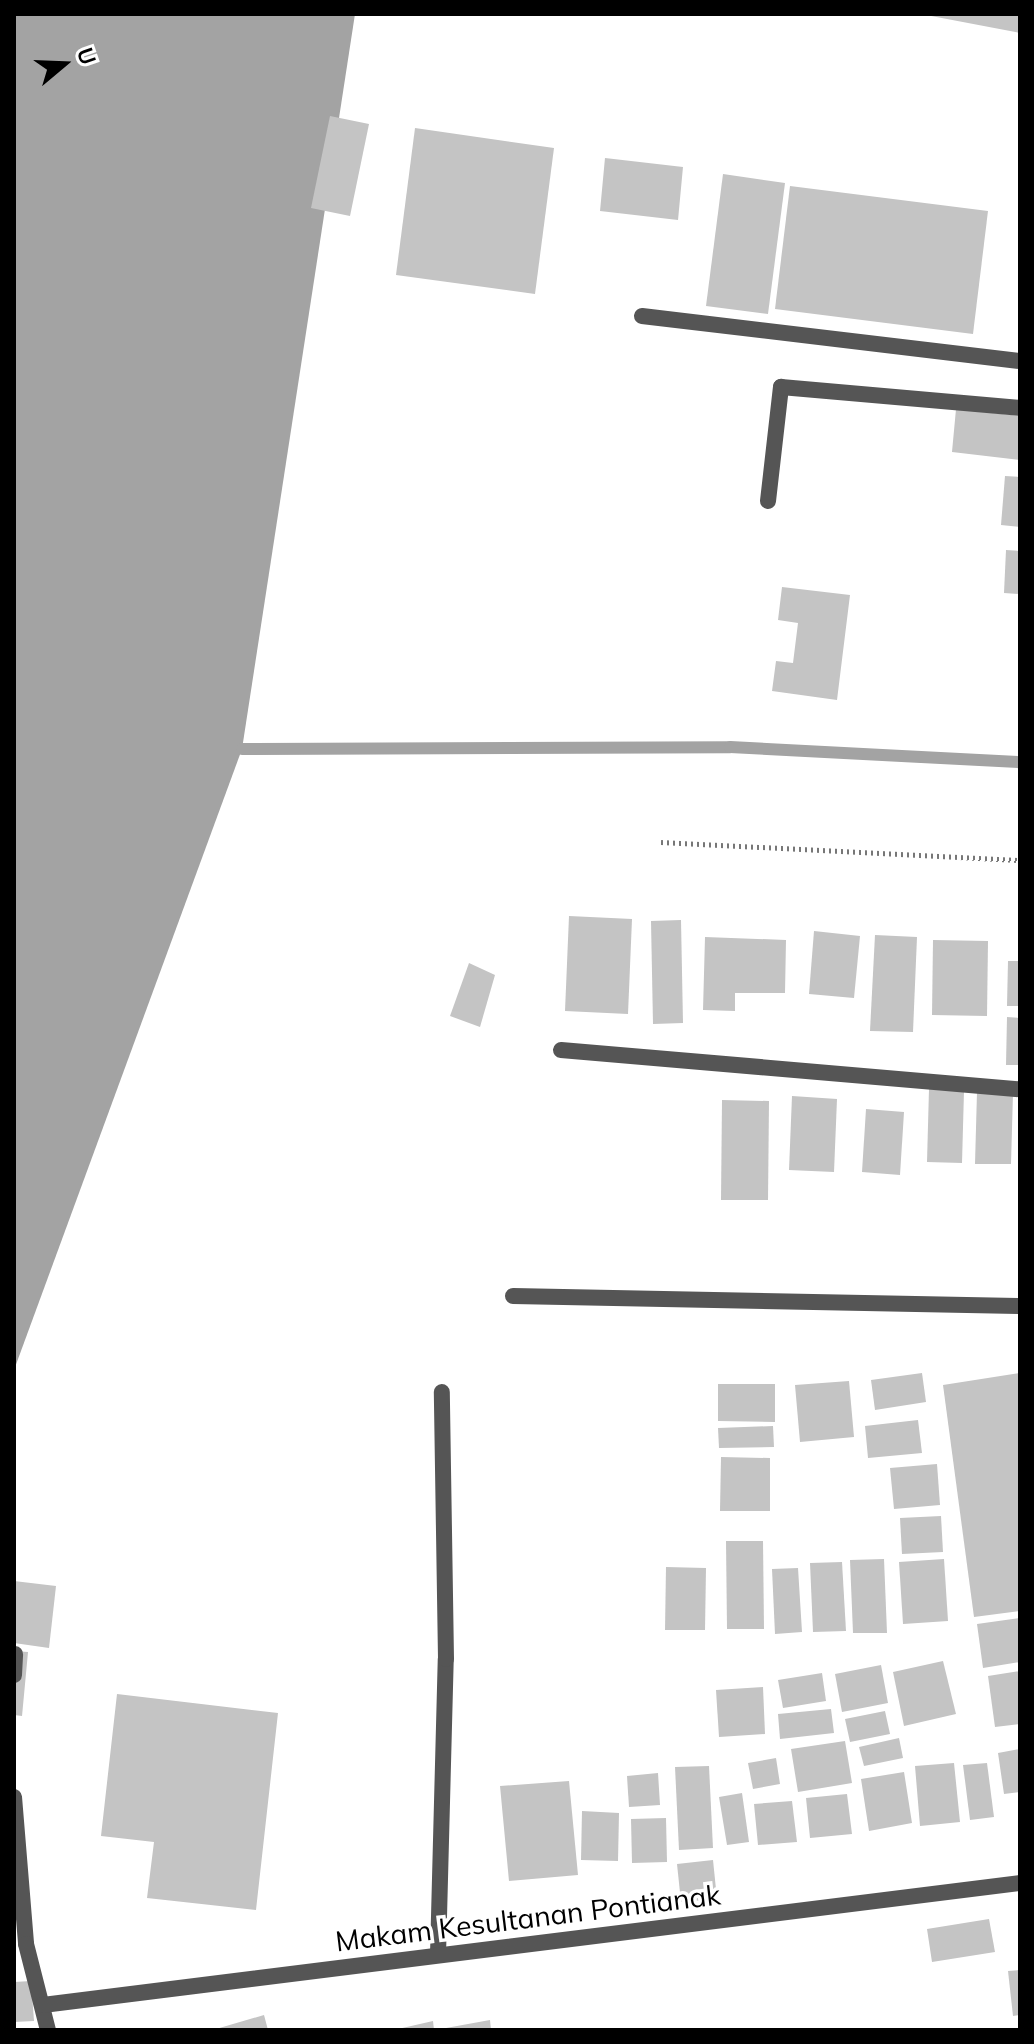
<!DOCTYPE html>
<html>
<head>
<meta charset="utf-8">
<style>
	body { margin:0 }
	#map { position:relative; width:1034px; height:2044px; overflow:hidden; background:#fff; font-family:Mulish,sans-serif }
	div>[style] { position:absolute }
	.water>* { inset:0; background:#a3a3a3 }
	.stream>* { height:12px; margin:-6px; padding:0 6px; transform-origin:6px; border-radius:6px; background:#a3a3a3 }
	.building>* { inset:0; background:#c4c4c4 }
	.path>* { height:5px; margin-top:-2.5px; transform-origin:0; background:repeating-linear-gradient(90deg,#777 0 2px,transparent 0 6px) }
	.service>* { height:16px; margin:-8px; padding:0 8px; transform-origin:8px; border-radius:8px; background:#555 }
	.minor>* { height:16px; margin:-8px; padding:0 8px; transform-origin:8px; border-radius:8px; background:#555 }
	span { translate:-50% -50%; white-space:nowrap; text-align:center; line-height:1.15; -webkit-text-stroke:7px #fff; paint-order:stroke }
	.street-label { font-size:28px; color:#000 }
	.frame { position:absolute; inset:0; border:16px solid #000; pointer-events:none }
	.north { position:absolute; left:24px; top:24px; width:80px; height:80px; -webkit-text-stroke:6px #fff; paint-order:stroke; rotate:71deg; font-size:22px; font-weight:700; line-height:32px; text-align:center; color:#000 }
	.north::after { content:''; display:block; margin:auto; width:28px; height:36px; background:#000; clip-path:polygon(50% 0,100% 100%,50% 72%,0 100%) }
</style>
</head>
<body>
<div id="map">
	<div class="water">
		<div style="clip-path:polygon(14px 14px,355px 14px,242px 749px,14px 1370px)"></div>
	</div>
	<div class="stream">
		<div style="left:242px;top:749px;width:488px;rotate:-0.2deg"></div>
		<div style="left:730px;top:747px;width:290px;rotate:3deg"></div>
	</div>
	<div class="building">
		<div style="clip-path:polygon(926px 14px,1020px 14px,1020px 33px,926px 15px)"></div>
		<div style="clip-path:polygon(330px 116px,369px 124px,350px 216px,311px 208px)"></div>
		<div style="clip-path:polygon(415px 128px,554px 148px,535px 294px,396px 275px)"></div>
		<div style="clip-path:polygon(605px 158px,683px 167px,678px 220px,600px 211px)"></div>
		<div style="clip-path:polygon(723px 174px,785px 183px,768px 314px,706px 306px)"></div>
		<div style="clip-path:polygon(790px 186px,988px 211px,973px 334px,775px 309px)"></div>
		<div style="clip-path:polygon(956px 409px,1020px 416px,1020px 460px,952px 452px)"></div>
		<div style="clip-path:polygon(1005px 476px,1020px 477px,1020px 527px,1001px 525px)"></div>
		<div style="clip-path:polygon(1006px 550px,1020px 551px,1020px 594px,1004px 593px)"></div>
		<div style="clip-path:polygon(782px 587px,850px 595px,837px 700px,772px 691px,776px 661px,793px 663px,798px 623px,778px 620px)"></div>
		<div style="clip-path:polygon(569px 916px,632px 919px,628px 1014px,565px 1011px)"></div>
		<div style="clip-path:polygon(681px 920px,683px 1023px,653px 1024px,651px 921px)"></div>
		<div style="clip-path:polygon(814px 931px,860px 936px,854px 998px,809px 994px)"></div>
		<div style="clip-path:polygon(875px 935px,917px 937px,913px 1032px,870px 1031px)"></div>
		<div style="clip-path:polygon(705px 937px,786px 940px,785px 993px,735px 993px,735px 1011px,703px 1010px)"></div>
		<div style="clip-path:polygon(933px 940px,988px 941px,987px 1016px,932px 1015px)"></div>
		<div style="clip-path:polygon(1008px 961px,1020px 961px,1020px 1006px,1007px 1006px)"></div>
		<div style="clip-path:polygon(469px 963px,495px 975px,480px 1027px,450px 1016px)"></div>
		<div style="clip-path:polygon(1007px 1017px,1020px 1018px,1020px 1065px,1006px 1065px)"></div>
		<div style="clip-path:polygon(929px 1089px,964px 1091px,962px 1163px,927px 1162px)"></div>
		<div style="clip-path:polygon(977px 1092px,1013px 1093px,1011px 1164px,975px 1164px)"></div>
		<div style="clip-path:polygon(792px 1096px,837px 1099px,834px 1172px,789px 1170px)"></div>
		<div style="clip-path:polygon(722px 1100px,769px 1101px,768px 1200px,721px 1200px)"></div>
		<div style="clip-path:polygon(866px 1109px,904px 1112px,900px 1175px,862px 1172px)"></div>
		<div style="clip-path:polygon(922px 1373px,926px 1402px,875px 1410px,871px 1380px)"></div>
		<div style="clip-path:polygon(1020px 1373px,1020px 1611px,974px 1617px,943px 1385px)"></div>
		<div style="clip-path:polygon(849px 1381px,854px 1437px,800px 1442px,795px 1385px)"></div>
		<div style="clip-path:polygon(718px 1384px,775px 1384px,775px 1422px,718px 1421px)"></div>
		<div style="clip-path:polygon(918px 1420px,922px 1453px,868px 1458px,865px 1426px)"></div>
		<div style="clip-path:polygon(773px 1426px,774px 1447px,719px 1448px,718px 1428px)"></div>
		<div style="clip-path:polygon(721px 1457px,770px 1458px,770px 1511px,720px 1511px)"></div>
		<div style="clip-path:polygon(937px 1464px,940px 1505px,894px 1509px,890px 1468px)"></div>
		<div style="clip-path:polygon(941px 1516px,943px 1552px,902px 1554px,900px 1518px)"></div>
		<div style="clip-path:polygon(726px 1541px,763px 1541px,764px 1629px,727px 1629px)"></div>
		<div style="clip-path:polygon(884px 1559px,887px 1633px,853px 1633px,850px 1560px)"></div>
		<div style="clip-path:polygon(944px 1559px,948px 1621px,903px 1624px,899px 1562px)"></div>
		<div style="clip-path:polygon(842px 1562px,846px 1631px,813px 1632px,810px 1563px)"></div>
		<div style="clip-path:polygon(666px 1567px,706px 1568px,705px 1630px,665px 1630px)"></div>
		<div style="clip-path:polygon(798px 1568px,802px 1632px,775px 1634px,772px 1569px)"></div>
		<div style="clip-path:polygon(14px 1581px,56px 1586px,49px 1648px,14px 1643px)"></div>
		<div style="clip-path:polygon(1020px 1618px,1020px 1662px,983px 1668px,977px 1624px)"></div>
		<div style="clip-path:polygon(14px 1651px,28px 1652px,22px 1716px,14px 1715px)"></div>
		<div style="clip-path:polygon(943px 1661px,956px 1714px,904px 1726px,893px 1672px)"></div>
		<div style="clip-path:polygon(881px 1665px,888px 1703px,842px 1712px,835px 1674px)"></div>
		<div style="clip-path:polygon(1020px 1671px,1020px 1724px,995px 1727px,988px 1676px)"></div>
		<div style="clip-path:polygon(822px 1673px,826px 1701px,783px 1708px,778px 1680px)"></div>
		<div style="clip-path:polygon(763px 1687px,765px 1734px,719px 1737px,716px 1690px)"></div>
		<div style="clip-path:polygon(117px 1694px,278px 1713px,256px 1910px,147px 1898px,154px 1842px,101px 1836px)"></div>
		<div style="clip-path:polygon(831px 1709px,834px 1733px,780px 1739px,778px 1714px)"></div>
		<div style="clip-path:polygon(885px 1711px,890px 1734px,850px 1742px,845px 1719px)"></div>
		<div style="clip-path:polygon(899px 1738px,903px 1758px,864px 1766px,859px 1747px)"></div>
		<div style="clip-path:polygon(845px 1741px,852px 1783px,798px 1792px,791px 1749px)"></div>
		<div style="clip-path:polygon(1020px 1749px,1020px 1792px,1004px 1794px,998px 1753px)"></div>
		<div style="clip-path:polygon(776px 1758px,780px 1784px,753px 1789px,748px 1763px)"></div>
		<div style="clip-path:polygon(954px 1763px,960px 1822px,920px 1826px,915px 1766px)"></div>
		<div style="clip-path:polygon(987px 1763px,994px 1817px,970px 1820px,963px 1765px)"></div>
		<div style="clip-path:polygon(709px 1766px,713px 1848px,679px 1850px,675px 1767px)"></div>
		<div style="clip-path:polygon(904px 1772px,912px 1823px,869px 1831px,861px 1779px)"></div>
		<div style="clip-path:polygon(658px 1773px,660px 1805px,629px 1807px,627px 1776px)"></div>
		<div style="clip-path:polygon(569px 1781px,578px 1875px,509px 1881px,500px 1786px)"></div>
		<div style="clip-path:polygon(742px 1793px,749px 1842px,727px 1845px,719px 1797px)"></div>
		<div style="clip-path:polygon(847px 1794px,852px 1834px,810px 1838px,806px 1798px)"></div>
		<div style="clip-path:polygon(792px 1801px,797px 1842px,758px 1845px,754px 1804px)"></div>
		<div style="clip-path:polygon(582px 1811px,619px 1813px,618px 1861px,581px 1860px)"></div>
		<div style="clip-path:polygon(666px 1818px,667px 1862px,632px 1863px,631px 1819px)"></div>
		<div style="clip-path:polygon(713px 1860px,717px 1899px,681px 1902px,677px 1864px)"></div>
		<div style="clip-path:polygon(989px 1919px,995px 1952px,932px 1962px,927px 1929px)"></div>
		<div style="clip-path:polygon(1020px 1970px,1020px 2015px,1013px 2016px,1008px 1971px)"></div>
		<div style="clip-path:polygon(31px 1981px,34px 2021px,14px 2022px,14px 1982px)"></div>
		<div style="clip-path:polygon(264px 2015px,268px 2030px,216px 2030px,216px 2029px)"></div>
		<div style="clip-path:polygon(490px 2020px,491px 2030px,446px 2030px,446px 2028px)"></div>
		<div style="clip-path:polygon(433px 2021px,434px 2030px,398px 2030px,398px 2029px)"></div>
	</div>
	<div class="path">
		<div style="left:661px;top:842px;width:359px;rotate:2.9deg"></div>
	</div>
	<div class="service">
		<div style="left:642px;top:316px;width:381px;rotate:6.8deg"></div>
		<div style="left:768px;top:501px;width:115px;rotate:-83.5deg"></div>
		<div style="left:781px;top:387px;width:240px;rotate:5deg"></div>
	</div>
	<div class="minor">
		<div style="left:561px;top:1050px;width:461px;rotate:4.9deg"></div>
		<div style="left:513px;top:1296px;width:507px;rotate:1.13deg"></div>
		<div style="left:14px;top:1675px;width:21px;rotate:-87deg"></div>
		<div style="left:14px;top:1797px;width:147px;rotate:85.3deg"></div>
		<div style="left:26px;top:1944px;width:89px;rotate:75.7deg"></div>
		<div style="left:438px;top:1955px;width:296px;rotate:-88.5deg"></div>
		<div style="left:446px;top:1659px;width:267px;rotate:-90.9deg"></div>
		<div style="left:43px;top:2005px;width:985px;rotate:-7.12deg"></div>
	</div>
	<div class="street-label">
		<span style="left:528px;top:1918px;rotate:-7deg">Makam Kesultanan Pontianak</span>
	</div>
	<div class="frame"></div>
	<div class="north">U</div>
</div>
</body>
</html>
